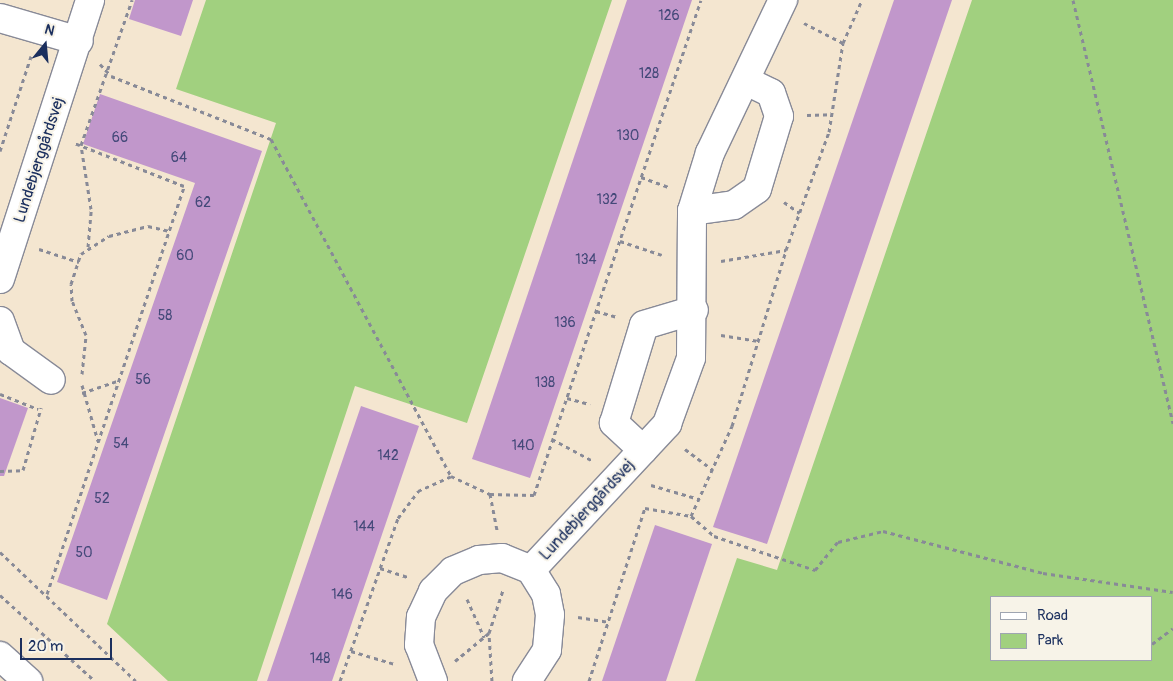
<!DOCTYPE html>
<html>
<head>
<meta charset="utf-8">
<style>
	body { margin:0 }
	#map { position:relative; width:1173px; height:681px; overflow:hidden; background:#f4e6d0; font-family:Pangolin,sans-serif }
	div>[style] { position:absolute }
	.green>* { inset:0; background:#a1d07f }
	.building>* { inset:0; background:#c197cb }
	.path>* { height:3px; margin-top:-1.5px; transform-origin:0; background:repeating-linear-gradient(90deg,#888a97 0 4px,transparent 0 8px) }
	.roads { filter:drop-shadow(1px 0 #888a97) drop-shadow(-1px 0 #888a97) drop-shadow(0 1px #888a97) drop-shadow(0 -1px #888a97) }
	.street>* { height:28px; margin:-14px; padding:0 14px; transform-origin:14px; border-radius:14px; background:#fff }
	.secondary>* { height:28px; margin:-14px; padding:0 14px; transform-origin:14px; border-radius:14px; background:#fff }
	span { translate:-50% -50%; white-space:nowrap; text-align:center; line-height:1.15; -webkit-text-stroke:4px #f7f3e8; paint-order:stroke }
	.number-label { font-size:14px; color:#444979 }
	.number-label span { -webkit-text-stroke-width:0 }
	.street-label { font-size:16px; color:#1b2f5e }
	.legend { position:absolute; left:990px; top:596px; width:162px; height:65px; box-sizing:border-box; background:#f7f3e8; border:1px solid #9fa5b1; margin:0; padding:6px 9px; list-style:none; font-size:15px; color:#1b2f5e }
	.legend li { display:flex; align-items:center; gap:10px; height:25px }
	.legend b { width:25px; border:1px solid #9fa5b1 }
	.north { position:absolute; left:20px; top:20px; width:50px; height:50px; -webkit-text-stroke:4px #f7f3e8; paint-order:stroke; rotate:17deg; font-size:14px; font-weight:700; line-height:20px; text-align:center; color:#1b2f5e }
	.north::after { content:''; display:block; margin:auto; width:18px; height:22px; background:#1b2f5e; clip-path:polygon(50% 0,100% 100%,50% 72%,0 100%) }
	.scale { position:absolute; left:20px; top:638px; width:92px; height:22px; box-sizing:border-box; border:2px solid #1b2f5e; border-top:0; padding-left:6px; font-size:15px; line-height:18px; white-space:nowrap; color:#1b2f5e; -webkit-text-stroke:4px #f7f3e8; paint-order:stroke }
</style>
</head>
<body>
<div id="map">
	<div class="green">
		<div style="clip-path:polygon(206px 0,612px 0,467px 423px,355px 386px,257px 681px,168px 681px,107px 624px,276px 123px,176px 89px)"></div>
		<div style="clip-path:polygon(evenodd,972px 0,1173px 0,1173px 681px,695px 681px,737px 558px,777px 570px,972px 0,992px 597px,1152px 597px,1152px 660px,992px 660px,992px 597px)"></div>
	</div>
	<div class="building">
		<div style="clip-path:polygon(135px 0,193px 0,181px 36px,129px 19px)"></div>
		<div style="clip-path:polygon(627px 0,692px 0,530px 478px,472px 459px)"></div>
		<div style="clip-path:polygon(894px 0,952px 0,767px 544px,713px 527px)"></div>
		<div style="clip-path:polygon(100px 94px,262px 151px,107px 600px,57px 582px,195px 183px,83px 144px)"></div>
		<div style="clip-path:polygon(0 398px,28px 408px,4px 476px,0 476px)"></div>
		<div style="clip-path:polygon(361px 406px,419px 426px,332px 681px,267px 681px)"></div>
		<div style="clip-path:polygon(655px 525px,712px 544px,666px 681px,602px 681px)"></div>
	</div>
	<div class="path">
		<div style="left:1073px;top:0;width:435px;rotate:76.7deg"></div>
		<div style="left:804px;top:23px;width:44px;rotate:27.1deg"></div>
		<div style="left:100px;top:64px;width:16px;rotate:47deg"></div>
		<div style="left:111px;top:76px;width:172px;rotate:21.5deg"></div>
		<div style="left:271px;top:139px;width:382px;rotate:61.9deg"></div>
		<div style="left:807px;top:115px;width:25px;rotate:-2deg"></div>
		<div style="left:0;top:151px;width:100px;rotate:-71.9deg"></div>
		<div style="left:641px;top:177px;width:30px;rotate:20deg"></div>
		<div style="left:784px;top:202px;width:19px;rotate:35deg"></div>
		<div style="left:620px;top:241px;width:44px;rotate:18.4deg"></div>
		<div style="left:88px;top:247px;width:38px;rotate:-85deg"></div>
		<div style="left:91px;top:209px;width:65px;rotate:-98.9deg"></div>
		<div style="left:81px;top:145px;width:154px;rotate:-70.6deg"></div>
		<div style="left:39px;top:249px;width:42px;rotate:18deg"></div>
		<div style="left:721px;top:261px;width:66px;rotate:-9.6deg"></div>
		<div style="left:596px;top:311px;width:22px;rotate:16deg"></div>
		<div style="left:721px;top:335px;width:38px;rotate:9deg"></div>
		<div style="left:82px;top:374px;width:39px;rotate:-84deg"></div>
		<div style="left:86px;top:335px;width:37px;rotate:-112deg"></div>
		<div style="left:72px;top:301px;width:17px;rotate:-93deg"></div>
		<div style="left:71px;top:284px;width:32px;rotate:-72deg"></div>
		<div style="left:81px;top:254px;width:33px;rotate:-33deg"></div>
		<div style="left:109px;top:236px;width:40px;rotate:-14.4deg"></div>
		<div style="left:148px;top:226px;width:22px;rotate:13deg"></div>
		<div style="left:82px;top:385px;width:58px;rotate:74.1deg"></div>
		<div style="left:82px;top:393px;width:39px;rotate:-19deg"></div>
		<div style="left:0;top:394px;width:41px;rotate:21.5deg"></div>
		<div style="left:567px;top:398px;width:24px;rotate:15deg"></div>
		<div style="left:552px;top:439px;width:47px;rotate:28.2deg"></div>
		<div style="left:685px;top:449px;width:35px;rotate:37deg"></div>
		<div style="left:0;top:471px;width:23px;rotate:-2deg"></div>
		<div style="left:23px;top:470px;width:65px;rotate:-73.8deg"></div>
		<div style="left:651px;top:485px;width:50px;rotate:16.3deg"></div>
		<div style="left:490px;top:494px;width:37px;rotate:79deg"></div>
		<div style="left:691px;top:516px;width:99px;rotate:-65.5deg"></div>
		<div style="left:732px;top:426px;width:184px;rotate:-72.9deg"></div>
		<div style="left:786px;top:250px;width:126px;rotate:-70deg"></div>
		<div style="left:829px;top:132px;width:90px;rotate:-81.1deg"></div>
		<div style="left:843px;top:43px;width:47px;rotate:-66.2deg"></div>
		<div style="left:0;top:552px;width:187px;rotate:43.5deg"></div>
		<div style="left:380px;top:568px;width:29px;rotate:18deg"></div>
		<div style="left:47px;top:594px;width:430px;rotate:-71.4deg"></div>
		<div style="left:184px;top:186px;width:118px;rotate:-158.6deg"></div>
		<div style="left:0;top:595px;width:128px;rotate:42.2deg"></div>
		<div style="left:467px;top:599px;width:42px;rotate:65.9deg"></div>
		<div style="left:578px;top:617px;width:30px;rotate:9deg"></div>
		<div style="left:1152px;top:644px;width:26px;rotate:-37deg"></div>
		<div style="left:351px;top:651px;width:46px;rotate:16.5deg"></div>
		<div style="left:455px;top:661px;width:44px;rotate:-39.5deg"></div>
		<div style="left:340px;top:681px;width:173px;rotate:-70.4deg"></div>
		<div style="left:398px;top:518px;width:34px;rotate:-53deg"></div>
		<div style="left:418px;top:491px;width:36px;rotate:-24deg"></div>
		<div style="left:451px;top:476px;width:43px;rotate:24.8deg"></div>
		<div style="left:490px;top:494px;width:44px;rotate:1.3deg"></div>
		<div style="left:534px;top:495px;width:522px;rotate:-71.36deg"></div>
		<div style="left:492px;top:681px;width:48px;rotate:-93.6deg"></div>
		<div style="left:489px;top:633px;width:45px;rotate:-72deg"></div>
		<div style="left:589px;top:681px;width:182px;rotate:-72.1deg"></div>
		<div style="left:645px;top:508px;width:47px;rotate:9.9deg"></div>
		<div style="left:691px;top:516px;width:30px;rotate:41deg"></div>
		<div style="left:714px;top:536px;width:107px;rotate:18.6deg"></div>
		<div style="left:815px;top:570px;width:36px;rotate:-51deg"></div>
		<div style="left:838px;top:542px;width:46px;rotate:-13.7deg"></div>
		<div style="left:883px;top:531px;width:165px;rotate:14.7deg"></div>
		<div style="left:1043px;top:573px;width:131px;rotate:8.3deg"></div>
	</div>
	<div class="roads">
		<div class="street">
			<div style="left:0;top:18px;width:82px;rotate:16.2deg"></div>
			<div style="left:692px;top:211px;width:42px;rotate:-8.1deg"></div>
			<div style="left:734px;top:205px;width:28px;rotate:-35deg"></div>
			<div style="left:757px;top:189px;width:76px;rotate:-73.2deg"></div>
			<div style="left:779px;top:116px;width:24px;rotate:-109deg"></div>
			<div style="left:771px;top:93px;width:28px;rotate:-154deg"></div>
			<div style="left:0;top:279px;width:293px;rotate:-72.1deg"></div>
			<div style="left:0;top:321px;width:32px;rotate:70deg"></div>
			<div style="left:11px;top:351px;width:49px;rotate:35.9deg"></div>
			<div style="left:643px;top:450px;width:40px;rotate:-137deg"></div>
			<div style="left:614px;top:423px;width:102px;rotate:-73deg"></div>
			<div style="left:644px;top:325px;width:52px;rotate:-16.7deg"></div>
			<div style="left:531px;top:570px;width:200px;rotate:-47deg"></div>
			<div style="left:667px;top:424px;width:70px;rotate:-70deg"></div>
			<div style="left:691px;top:358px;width:147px;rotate:-89.6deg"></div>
			<div style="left:692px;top:211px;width:61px;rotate:-72.8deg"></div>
			<div style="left:710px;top:153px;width:170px;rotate:-64.5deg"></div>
			<div style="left:433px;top:681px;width:39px;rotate:-111deg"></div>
			<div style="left:419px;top:645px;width:28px;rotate:-86deg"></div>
			<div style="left:421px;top:617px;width:29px;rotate:-65deg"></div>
			<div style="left:433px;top:591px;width:28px;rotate:-45deg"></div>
			<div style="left:453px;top:571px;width:28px;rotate:-23deg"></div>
			<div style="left:479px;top:560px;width:23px;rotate:-5deg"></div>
			<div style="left:502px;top:558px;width:31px;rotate:22deg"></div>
			<div style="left:531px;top:570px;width:28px;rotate:58deg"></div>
			<div style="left:546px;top:594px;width:21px;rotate:79deg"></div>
			<div style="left:550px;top:615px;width:35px;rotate:95deg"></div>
			<div style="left:547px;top:650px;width:37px;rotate:123deg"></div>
		</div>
		<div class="secondary">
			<div style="left:0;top:656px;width:38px;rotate:42deg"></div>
		</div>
	</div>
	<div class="number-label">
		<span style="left:669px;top:16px">126</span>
		<span style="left:649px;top:74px">128</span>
		<span style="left:628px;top:136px">130</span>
		<span style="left:120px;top:138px">66</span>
		<span style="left:179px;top:158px">64</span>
		<span style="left:607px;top:200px">132</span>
		<span style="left:203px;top:203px">62</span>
		<span style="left:185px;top:256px">60</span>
		<span style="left:586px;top:260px">134</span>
		<span style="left:165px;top:316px">58</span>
		<span style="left:565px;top:323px">136</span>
		<span style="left:143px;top:380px">56</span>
		<span style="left:545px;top:383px">138</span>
		<span style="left:121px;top:444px">54</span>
		<span style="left:523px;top:446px">140</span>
		<span style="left:388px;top:456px">142</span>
		<span style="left:102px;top:499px">52</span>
		<span style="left:364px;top:527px">144</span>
		<span style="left:84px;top:553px">50</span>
		<span style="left:342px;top:595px">146</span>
		<span style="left:320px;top:659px">148</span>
	</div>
	<div class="street-label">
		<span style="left:39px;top:160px;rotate:-72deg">Lundebjerggårdsvej</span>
		<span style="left:587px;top:510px;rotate:-47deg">Lundebjerggårdsvej</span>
	</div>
	<ul class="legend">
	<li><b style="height:6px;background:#fff"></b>Road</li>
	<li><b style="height:14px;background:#a1d07f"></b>Park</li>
	</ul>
	<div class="north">N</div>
	<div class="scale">20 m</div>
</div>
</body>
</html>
